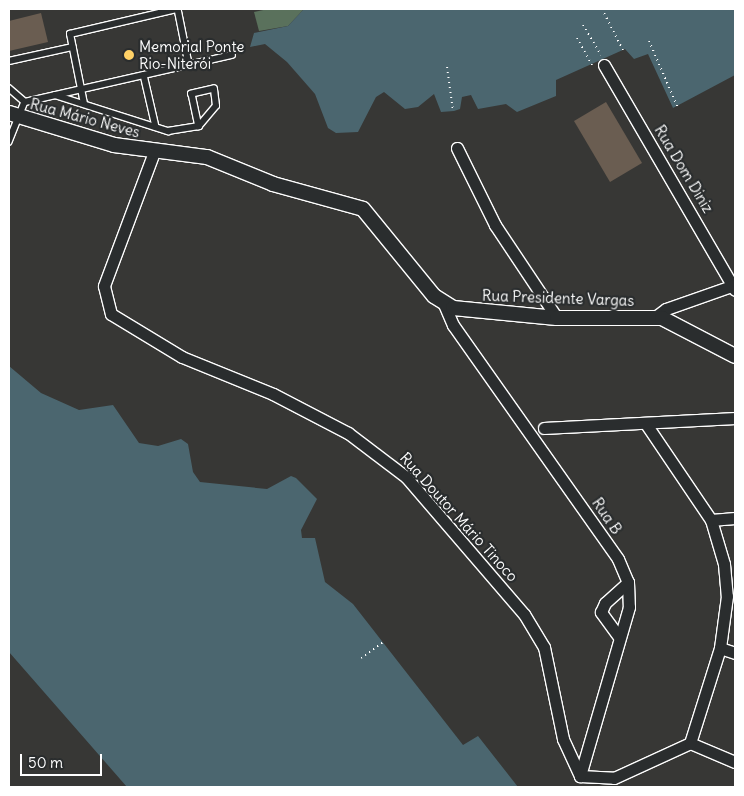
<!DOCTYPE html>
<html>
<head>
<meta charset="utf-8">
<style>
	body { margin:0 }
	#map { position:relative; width:744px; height:796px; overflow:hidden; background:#373735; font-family:Delius,sans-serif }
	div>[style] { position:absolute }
	.green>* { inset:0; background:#5a715c }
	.water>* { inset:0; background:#4b666f }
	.building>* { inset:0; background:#6a5d51 }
	.path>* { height:2px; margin-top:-1px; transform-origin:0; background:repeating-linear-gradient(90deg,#fff 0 1px,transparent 0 5px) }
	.roads { filter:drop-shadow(1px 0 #fff) drop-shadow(-1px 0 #fff) drop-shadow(0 1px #fff) drop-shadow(0 -1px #fff) }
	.service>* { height:5.5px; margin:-2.75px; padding:0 2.75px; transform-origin:2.75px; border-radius:2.75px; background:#2a2d2e }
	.minor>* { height:11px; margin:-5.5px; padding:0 5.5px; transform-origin:5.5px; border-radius:5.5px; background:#2a2d2e }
	.tertiary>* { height:14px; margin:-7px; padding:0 7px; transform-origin:7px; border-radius:7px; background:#2a2d2e }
	.dots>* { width:14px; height:14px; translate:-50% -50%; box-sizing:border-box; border:2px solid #2a2d2e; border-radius:50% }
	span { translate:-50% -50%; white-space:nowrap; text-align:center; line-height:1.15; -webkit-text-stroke:4.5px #2a2d2e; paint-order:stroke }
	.poi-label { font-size:15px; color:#fff }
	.left { translate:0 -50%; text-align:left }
	.street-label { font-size:15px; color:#fff }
	.frame { position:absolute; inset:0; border:10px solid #fff; pointer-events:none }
	.scale { position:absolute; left:20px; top:754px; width:82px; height:22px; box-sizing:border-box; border:2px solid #fff; border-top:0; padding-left:6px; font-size:15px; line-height:18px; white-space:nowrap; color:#fff; -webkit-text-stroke:4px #2a2d2e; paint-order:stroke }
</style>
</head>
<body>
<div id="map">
	<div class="green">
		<div style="clip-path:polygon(268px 9px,304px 9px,288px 26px,259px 31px,254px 12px)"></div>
	</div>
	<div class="water">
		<div style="clip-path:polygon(304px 9px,735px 9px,735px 75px,673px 108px,648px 54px,634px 59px,625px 49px,556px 80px,556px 96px,517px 112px,506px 104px,478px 109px,471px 95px,462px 97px,460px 109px,454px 111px,441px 112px,434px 94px,418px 107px,405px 109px,384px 92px,376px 97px,358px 132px,336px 133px,328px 128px,315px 94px,287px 62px,265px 44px,250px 47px,254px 33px,288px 26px)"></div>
		<div style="clip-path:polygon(9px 366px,41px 393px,79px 410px,113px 405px,139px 443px,158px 446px,181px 439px,188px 444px,193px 472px,200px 482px,267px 489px,291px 476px,296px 478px,317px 499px,301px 530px,302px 538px,315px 538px,325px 582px,353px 604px,463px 745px,478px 736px,518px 787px,127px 787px,9px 652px)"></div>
	</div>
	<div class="building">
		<div style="clip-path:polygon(41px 13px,48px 42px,9px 51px,9px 21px)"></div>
		<div style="clip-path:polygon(606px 102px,642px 163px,610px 182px,574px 121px)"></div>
	</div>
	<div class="path">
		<div style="left:602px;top:9px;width:46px;rotate:62.9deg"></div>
		<div style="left:583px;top:25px;width:35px;rotate:59deg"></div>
		<div style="left:577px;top:38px;width:31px;rotate:61deg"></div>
		<div style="left:649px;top:41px;width:73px;rotate:66.6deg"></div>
		<div style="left:447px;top:67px;width:44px;rotate:82.2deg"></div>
		<div style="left:361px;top:658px;width:27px;rotate:-36deg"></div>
	</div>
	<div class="roads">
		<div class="service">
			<div style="left:178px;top:9px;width:56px;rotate:78.7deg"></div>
			<div style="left:9px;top:61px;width:65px;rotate:-12.5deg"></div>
			<div style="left:144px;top:75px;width:53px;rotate:77deg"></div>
			<div style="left:9px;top:88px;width:21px;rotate:41deg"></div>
			<div style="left:25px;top:102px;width:43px;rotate:111.8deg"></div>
			<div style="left:55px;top:95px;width:119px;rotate:17.7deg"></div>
			<div style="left:168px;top:131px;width:31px;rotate:-9deg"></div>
			<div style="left:199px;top:126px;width:26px;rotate:-50deg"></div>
			<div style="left:216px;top:106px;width:17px;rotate:-97deg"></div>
			<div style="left:214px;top:89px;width:23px;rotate:167deg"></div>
			<div style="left:192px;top:94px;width:33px;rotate:78deg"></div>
			<div style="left:25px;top:102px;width:212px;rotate:-12.8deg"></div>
			<div style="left:84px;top:104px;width:71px;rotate:-101.3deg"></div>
			<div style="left:70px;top:34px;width:110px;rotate:-13.2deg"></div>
		</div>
		<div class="minor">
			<div style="left:604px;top:65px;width:260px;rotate:59.8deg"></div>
			<div style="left:457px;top:148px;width:86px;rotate:63.7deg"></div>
			<div style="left:495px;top:225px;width:112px;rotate:56.3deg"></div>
			<div style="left:154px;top:152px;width:143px;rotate:110.5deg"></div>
			<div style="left:104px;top:286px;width:29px;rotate:76deg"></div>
			<div style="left:111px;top:314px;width:83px;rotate:31.2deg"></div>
			<div style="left:182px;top:357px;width:98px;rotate:22.1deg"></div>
			<div style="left:273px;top:394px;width:85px;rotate:27.5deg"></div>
			<div style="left:348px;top:433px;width:73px;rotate:37.2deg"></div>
			<div style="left:406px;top:477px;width:181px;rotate:49.3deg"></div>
			<div style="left:524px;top:614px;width:39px;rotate:59deg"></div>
			<div style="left:544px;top:647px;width:94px;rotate:78.3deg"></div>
			<div style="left:563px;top:739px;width:41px;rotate:65.3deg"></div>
			<div style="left:580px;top:776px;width:34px;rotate:3deg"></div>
			<div style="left:614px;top:778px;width:84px;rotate:-24.7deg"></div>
			<div style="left:690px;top:743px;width:49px;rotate:22.9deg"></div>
			<div style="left:444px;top:304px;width:23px;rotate:67deg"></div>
			<div style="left:453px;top:325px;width:286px;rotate:54.8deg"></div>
			<div style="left:618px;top:559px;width:25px;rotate:67deg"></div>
			<div style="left:628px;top:582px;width:25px;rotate:88deg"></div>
			<div style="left:629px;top:607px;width:176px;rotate:106.2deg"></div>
			<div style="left:654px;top:318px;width:15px;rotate:-37deg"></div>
			<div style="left:666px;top:309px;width:72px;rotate:-19.4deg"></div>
			<div style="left:646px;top:424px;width:116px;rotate:55.9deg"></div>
			<div style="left:711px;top:520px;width:46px;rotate:73.5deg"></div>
			<div style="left:724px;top:564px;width:32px;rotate:85deg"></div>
			<div style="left:727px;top:596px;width:52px;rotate:97.7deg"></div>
			<div style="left:720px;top:648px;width:100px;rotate:107.5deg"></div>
			<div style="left:544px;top:428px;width:191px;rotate:-3deg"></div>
			<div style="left:711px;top:520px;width:24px;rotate:-5deg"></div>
			<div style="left:619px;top:637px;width:31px;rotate:-126deg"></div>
			<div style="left:601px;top:612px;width:10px;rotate:-66deg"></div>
			<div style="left:605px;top:603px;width:31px;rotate:-42deg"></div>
			<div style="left:720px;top:648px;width:16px;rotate:18deg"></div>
		</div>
		<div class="tertiary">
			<div style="left:9px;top:113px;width:110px;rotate:16.9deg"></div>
			<div style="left:114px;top:145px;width:94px;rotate:7.4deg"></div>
			<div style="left:207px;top:157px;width:71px;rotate:22.2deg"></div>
			<div style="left:273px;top:184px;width:93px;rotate:15.5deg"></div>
			<div style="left:363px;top:209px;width:112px;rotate:50.8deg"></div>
			<div style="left:434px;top:296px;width:22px;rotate:32deg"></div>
			<div style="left:453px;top:308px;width:104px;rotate:5.5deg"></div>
			<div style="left:557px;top:318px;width:105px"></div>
			<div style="left:662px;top:318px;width:82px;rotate:27.5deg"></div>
		</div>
	</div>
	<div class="dots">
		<div style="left:129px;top:55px;background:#ffd166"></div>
	</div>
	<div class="poi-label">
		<span class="left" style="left:139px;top:55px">Memorial Ponte<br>Rio-Niterói</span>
	</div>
	<div class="street-label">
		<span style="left:85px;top:118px;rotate:15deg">Rua Mário Neves</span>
		<span style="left:684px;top:169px;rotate:59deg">Rua Dom Diniz</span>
		<span style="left:558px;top:298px;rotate:2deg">Rua Presidente Vargas</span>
		<span style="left:607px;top:516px;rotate:56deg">Rua B</span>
		<span style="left:459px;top:517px;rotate:48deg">Rua Doutor Mário Tinoco</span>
	</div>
	<div class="frame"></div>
	<div class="scale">50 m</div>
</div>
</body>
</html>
